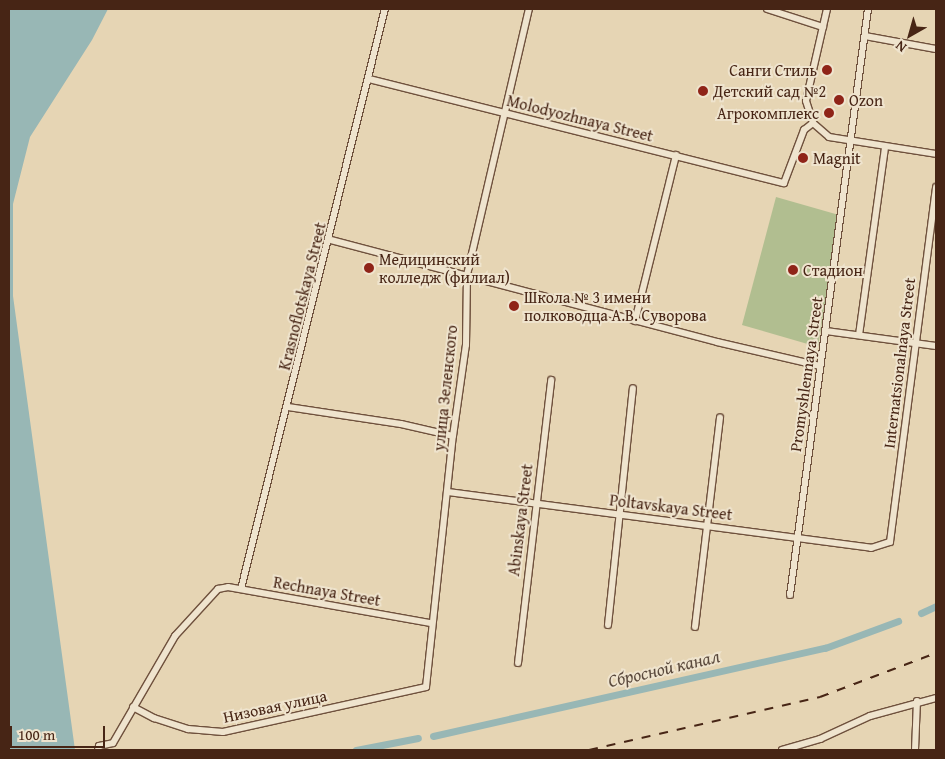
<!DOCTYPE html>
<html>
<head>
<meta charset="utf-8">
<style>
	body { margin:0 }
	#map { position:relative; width:945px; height:759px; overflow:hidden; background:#e6d5b4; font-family:"Gentium Book Plus",serif }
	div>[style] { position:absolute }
	.green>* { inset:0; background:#b1be90 }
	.water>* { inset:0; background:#98b7b5 }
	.canal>* { height:7px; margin:-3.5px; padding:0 3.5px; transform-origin:3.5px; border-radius:3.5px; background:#98b7b5 }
	.roads { filter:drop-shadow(1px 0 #6f513d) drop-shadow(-1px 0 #6f513d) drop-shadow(0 1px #6f513d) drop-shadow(0 -1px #6f513d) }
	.minor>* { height:6px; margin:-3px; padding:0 3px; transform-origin:3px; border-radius:3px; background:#efe4ce }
	.rail>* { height:2px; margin-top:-1px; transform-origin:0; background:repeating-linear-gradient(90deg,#472515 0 9px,transparent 0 18px) }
	.dots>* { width:14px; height:14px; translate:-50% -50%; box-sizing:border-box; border:2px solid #efe4ce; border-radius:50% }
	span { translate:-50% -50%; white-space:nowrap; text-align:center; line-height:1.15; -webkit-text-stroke:4px #efe4ce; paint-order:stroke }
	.poi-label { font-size:16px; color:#472515 }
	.right { translate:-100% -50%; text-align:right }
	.left { translate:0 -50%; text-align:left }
	.street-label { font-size:16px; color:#472515 }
	.water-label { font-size:18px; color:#5b4a3d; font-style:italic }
	.frame { position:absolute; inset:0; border:10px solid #472515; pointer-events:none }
	.north { position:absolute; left:885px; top:10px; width:50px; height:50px; -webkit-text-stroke:4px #efe4ce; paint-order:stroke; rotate:218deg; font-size:14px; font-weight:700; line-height:20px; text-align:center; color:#472515 }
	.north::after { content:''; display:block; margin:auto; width:18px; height:22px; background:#472515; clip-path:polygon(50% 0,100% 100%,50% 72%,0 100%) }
	.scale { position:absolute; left:10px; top:726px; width:95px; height:22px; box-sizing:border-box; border:2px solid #472515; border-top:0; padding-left:6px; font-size:15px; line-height:18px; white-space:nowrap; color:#472515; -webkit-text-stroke:4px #efe4ce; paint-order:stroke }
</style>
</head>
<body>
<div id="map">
	<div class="green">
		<div style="clip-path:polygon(776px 197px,839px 215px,818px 347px,742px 325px)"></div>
	</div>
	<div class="water">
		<div style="clip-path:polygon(9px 9px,108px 9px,92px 40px,30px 137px,13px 204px,13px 296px,75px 750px,9px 750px)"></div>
	</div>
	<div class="canal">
		<div style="left:921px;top:613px;width:17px;rotate:-25deg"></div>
		<div style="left:433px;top:736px;width:402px;rotate:-12.7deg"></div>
		<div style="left:825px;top:648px;width:78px;rotate:-20.3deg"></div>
		<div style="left:356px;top:750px;width:63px;rotate:-11deg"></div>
	</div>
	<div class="roads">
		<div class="minor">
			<div style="left:767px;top:9px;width:59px;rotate:17.8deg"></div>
			<div style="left:827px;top:9px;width:94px;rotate:102.9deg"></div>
			<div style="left:806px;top:101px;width:23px;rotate:72deg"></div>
			<div style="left:813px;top:123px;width:21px;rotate:41deg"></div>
			<div style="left:829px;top:137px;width:108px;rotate:9deg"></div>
			<div style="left:865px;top:36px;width:72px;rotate:10.4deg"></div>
			<div style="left:369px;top:79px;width:428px;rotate:14.1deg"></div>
			<div style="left:784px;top:183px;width:57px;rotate:-69.3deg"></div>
			<div style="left:804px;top:130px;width:11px;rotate:-38deg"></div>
			<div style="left:331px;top:240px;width:399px;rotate:14.8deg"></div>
			<div style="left:717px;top:342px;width:106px;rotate:13.1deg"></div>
			<div style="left:635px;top:321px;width:171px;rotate:-76.1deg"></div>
			<div style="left:826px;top:331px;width:111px;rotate:7.8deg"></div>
			<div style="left:859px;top:335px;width:190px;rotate:-82.1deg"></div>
			<div style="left:288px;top:407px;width:114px;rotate:8.6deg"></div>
			<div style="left:401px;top:424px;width:53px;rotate:13deg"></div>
			<div style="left:448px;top:492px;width:427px;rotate:7.5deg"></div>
			<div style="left:871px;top:548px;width:20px;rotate:-18deg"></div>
			<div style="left:890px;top:542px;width:358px;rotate:-82.6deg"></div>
			<div style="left:241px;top:589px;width:598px;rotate:-76.06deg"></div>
			<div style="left:790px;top:595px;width:591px;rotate:-82.42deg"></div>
			<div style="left:608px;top:625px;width:238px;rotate:-84deg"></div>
			<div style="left:695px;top:627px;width:211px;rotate:-83.2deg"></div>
			<div style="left:518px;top:663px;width:285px;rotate:-83.3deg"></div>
			<div style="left:133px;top:707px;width:24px;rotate:28deg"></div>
			<div style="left:154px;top:718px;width:36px;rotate:18deg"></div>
			<div style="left:188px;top:729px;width:35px;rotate:5deg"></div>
			<div style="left:223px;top:732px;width:208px;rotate:-12.5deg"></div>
			<div style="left:426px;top:687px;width:252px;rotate:-83.9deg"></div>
			<div style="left:453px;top:436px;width:92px;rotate:-81.9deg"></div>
			<div style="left:466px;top:345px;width:70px;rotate:-89.2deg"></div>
			<div style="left:467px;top:275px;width:273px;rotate:-76.9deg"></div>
			<div style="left:98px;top:750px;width:4px;rotate:-76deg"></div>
			<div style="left:99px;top:746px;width:14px;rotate:-12deg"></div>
			<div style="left:113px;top:743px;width:124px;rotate:-59.9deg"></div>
			<div style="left:175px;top:636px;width:64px;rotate:-47.5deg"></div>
			<div style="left:218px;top:589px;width:10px;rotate:-11deg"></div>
			<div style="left:228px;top:587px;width:206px;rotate:10.1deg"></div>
			<div style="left:782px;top:750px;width:40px;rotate:-16deg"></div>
			<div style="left:820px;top:739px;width:55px;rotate:-24.7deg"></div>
			<div style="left:870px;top:716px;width:68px;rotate:-15.3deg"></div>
			<div style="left:915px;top:750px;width:49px;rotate:-87.7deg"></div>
		</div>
	</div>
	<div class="rail">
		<div style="left:589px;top:750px;width:237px;rotate:-12.9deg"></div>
		<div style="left:820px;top:697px;width:124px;rotate:-20.8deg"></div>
	</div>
	<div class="dots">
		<div style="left:827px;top:70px;background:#8f2418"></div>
		<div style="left:703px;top:91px;background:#8f2418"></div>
		<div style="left:839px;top:100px;background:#8f2418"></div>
		<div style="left:829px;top:113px;background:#8f2418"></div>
		<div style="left:803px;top:158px;background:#8f2418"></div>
		<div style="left:369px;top:268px;background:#8f2418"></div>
		<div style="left:793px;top:270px;background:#8f2418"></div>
		<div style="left:514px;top:306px;background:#8f2418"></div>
	</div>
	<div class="poi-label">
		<span class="right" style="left:817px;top:70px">Санги Стиль</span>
		<span class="left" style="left:713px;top:91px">Детский сад №2</span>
		<span class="left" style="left:849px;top:100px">Ozon</span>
		<span class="right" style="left:819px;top:113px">Агрокомплекс</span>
		<span class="left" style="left:813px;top:158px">Magnit</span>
		<span class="left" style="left:379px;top:268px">Медицинский<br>колледж (филиал)</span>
		<span class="left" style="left:803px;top:270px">Стадион</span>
		<span class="left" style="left:524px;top:306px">Школа № 3 имени<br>полководца А.В. Суворова</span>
	</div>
	<div class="street-label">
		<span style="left:580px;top:118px;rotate:14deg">Molodyozhnaya Street</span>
		<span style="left:302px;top:296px;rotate:-76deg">Krasnoflotskaya Street</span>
		<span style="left:899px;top:363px;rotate:-83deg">Internatsionalnaya Street</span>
		<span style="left:806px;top:374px;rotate:-82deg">Promyshlennaya Street</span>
		<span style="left:445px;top:388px;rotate:-84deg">улица Зеленского</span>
		<span style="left:671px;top:507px;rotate:7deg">Poltavskaya Street</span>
		<span style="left:520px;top:520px;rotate:-83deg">Abinskaya Street</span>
		<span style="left:327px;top:591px;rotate:10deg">Rechnaya Street</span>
		<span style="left:275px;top:706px;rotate:-12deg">Низовая улица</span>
	</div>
	<div class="water-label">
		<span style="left:664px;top:669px;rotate:-13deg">Сбросной канал</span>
	</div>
	<div class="frame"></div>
	<div class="north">N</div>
	<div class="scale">100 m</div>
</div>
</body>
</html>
